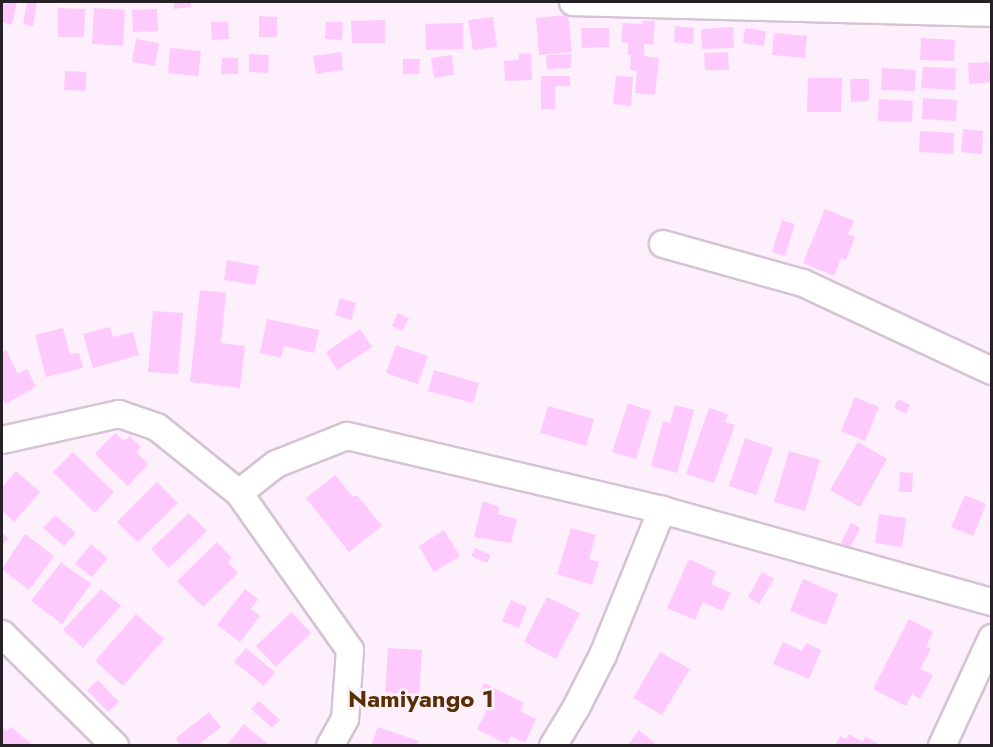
<!DOCTYPE html>
<html>
<head>
<meta charset="utf-8">
<style>
	body { margin:0 }
	#map { position:relative; width:993px; height:747px; overflow:hidden; background:#feeffd; font-family:Jost,sans-serif }
	div>[style] { position:absolute }
	.building>* { inset:0; background:#fec9fc }
	.roads { filter:drop-shadow(2px 0 #d5c3d4) drop-shadow(-2px 0 #d5c3d4) drop-shadow(0 2px #d5c3d4) drop-shadow(0 -2px #d5c3d4) }
	.minor>* { height:26px; margin:-13px; padding:0 13px; transform-origin:13px; border-radius:13px; background:#fff }
	span { translate:-50% -50%; white-space:nowrap; text-align:center; line-height:1.15; -webkit-text-stroke:6px #feeffd; paint-order:stroke }
	.quarter-label { font-size:24px; color:#582e03; font-weight:700 }
	.frame { position:absolute; inset:0; border:3px solid #272027; pointer-events:none }
</style>
</head>
<body>
<div id="map">
	<div class="building">
		<div style="clip-path:polygon(2px 2px,17px 2px,12px 25px,2px 22px)"></div>
		<div style="clip-path:polygon(27px 2px,37px 2px,33px 26px,23px 24px)"></div>
		<div style="clip-path:polygon(174px 2px,191px 2px,191px 7px,174px 9px)"></div>
		<div style="clip-path:polygon(58px 8px,85px 9px,84px 37px,58px 37px)"></div>
		<div style="clip-path:polygon(94px 8px,125px 10px,123px 46px,92px 44px)"></div>
		<div style="clip-path:polygon(157px 9px,158px 31px,133px 32px,132px 10px)"></div>
		<div style="clip-path:polygon(568px 15px,572px 52px,539px 55px,536px 18px)"></div>
		<div style="clip-path:polygon(259px 16px,277px 17px,277px 37px,259px 37px)"></div>
		<div style="clip-path:polygon(493px 17px,497px 47px,473px 50px,468px 20px)"></div>
		<div style="clip-path:polygon(385px 20px,385px 43px,352px 43px,351px 21px)"></div>
		<div style="clip-path:polygon(643px 20px,655px 21px,653px 45px,644px 44px,644px 56px,659px 58px,655px 95px,635px 93px,637px 71px,630px 70px,631px 55px,628px 55px,628px 43px,621px 42px,623px 23px,643px 24px)"></div>
		<div style="clip-path:polygon(211px 22px,228px 22px,229px 39px,212px 40px)"></div>
		<div style="clip-path:polygon(326px 22px,343px 22px,342px 40px,325px 39px)"></div>
		<div style="clip-path:polygon(463px 23px,463px 49px,426px 50px,425px 24px)"></div>
		<div style="clip-path:polygon(675px 26px,694px 28px,693px 44px,674px 42px)"></div>
		<div style="clip-path:polygon(733px 27px,734px 48px,702px 49px,701px 29px)"></div>
		<div style="clip-path:polygon(581px 28px,609px 28px,609px 47px,582px 48px)"></div>
		<div style="clip-path:polygon(745px 28px,766px 31px,764px 46px,743px 43px)"></div>
		<div style="clip-path:polygon(774px 33px,807px 36px,805px 58px,772px 55px)"></div>
		<div style="clip-path:polygon(921px 38px,955px 40px,954px 61px,920px 60px)"></div>
		<div style="clip-path:polygon(136px 39px,159px 43px,155px 66px,132px 62px)"></div>
		<div style="clip-path:polygon(170px 48px,201px 51px,198px 76px,168px 73px)"></div>
		<div style="clip-path:polygon(341px 52px,343px 70px,316px 74px,313px 56px)"></div>
		<div style="clip-path:polygon(728px 52px,729px 70px,705px 70px,704px 53px)"></div>
		<div style="clip-path:polygon(531px 53px,532px 80px,505px 81px,504px 61px,519px 60px,519px 54px)"></div>
		<div style="clip-path:polygon(249px 54px,269px 55px,268px 73px,249px 72px)"></div>
		<div style="clip-path:polygon(571px 54px,571px 68px,547px 69px,546px 55px)"></div>
		<div style="clip-path:polygon(452px 55px,454px 75px,434px 78px,431px 58px)"></div>
		<div style="clip-path:polygon(222px 58px,238px 58px,238px 74px,221px 74px)"></div>
		<div style="clip-path:polygon(403px 59px,420px 59px,419px 74px,403px 74px)"></div>
		<div style="clip-path:polygon(989px 62px,991px 82px,969px 84px,968px 63px)"></div>
		<div style="clip-path:polygon(923px 67px,956px 68px,955px 90px,921px 88px)"></div>
		<div style="clip-path:polygon(882px 68px,916px 70px,915px 91px,881px 90px)"></div>
		<div style="clip-path:polygon(65px 71px,86px 72px,86px 91px,64px 90px)"></div>
		<div style="clip-path:polygon(541px 76px,570px 76px,570px 86px,555px 86px,555px 109px,541px 109px)"></div>
		<div style="clip-path:polygon(616px 76px,633px 77px,631px 106px,613px 104px)"></div>
		<div style="clip-path:polygon(808px 78px,842px 78px,841px 112px,807px 112px)"></div>
		<div style="clip-path:polygon(850px 79px,869px 79px,869px 101px,851px 102px)"></div>
		<div style="clip-path:polygon(923px 98px,957px 100px,956px 121px,922px 119px)"></div>
		<div style="clip-path:polygon(879px 99px,913px 101px,912px 122px,878px 121px)"></div>
		<div style="clip-path:polygon(963px 129px,983px 131px,982px 154px,961px 152px)"></div>
		<div style="clip-path:polygon(920px 131px,954px 133px,953px 154px,919px 152px)"></div>
		<div style="clip-path:polygon(825px 209px,854px 221px,848px 234px,855px 237px,846px 260px,841px 258px,834px 276px,803px 263px)"></div>
		<div style="clip-path:polygon(782px 220px,795px 224px,785px 256px,772px 252px)"></div>
		<div style="clip-path:polygon(227px 260px,259px 266px,255px 285px,224px 280px)"></div>
		<div style="clip-path:polygon(200px 290px,226px 293px,221px 343px,245px 346px,240px 388px,190px 382px)"></div>
		<div style="clip-path:polygon(340px 298px,356px 303px,351px 320px,335px 315px)"></div>
		<div style="clip-path:polygon(153px 311px,183px 313px,178px 374px,148px 372px)"></div>
		<div style="clip-path:polygon(398px 313px,409px 318px,402px 331px,392px 326px)"></div>
		<div style="clip-path:polygon(267px 319px,319px 330px,314px 353px,284px 346px,281px 358px,260px 353px)"></div>
		<div style="clip-path:polygon(110px 327px,113px 337px,133px 332px,139px 355px,93px 368px,83px 334px)"></div>
		<div style="clip-path:polygon(63px 328px,70px 354px,79px 353px,83px 368px,46px 377px,35px 335px)"></div>
		<div style="clip-path:polygon(360px 329px,372px 347px,337px 370px,326px 352px)"></div>
		<div style="clip-path:polygon(396px 345px,428px 356px,418px 384px,386px 373px)"></div>
		<div style="clip-path:polygon(6px 350px,18px 374px,27px 369px,36px 387px,5px 404px,2px 397px,2px 353px)"></div>
		<div style="clip-path:polygon(434px 370px,479px 383px,473px 403px,428px 391px)"></div>
		<div style="clip-path:polygon(855px 397px,879px 407px,865px 441px,841px 431px)"></div>
		<div style="clip-path:polygon(898px 399px,910px 405px,906px 414px,894px 408px)"></div>
		<div style="clip-path:polygon(628px 403px,651px 411px,636px 459px,612px 452px)"></div>
		<div style="clip-path:polygon(675px 405px,694px 410px,677px 473px,651px 466px,663px 421px,670px 423px)"></div>
		<div style="clip-path:polygon(548px 406px,594px 419px,586px 446px,540px 433px)"></div>
		<div style="clip-path:polygon(709px 408px,728px 414px,725px 422px,735px 425px,714px 483px,686px 474px)"></div>
		<div style="clip-path:polygon(115px 433px,124px 441px,130px 436px,141px 447px,136px 452px,148px 464px,128px 486px,95px 454px)"></div>
		<div style="clip-path:polygon(745px 438px,773px 448px,756px 495px,729px 486px)"></div>
		<div style="clip-path:polygon(858px 442px,887px 459px,860px 507px,830px 490px)"></div>
		<div style="clip-path:polygon(789px 451px,820px 460px,805px 511px,774px 502px)"></div>
		<div style="clip-path:polygon(73px 452px,114px 492px,95px 513px,53px 472px)"></div>
		<div style="clip-path:polygon(16px 471px,40px 492px,14px 522px,2px 511px,2px 487px)"></div>
		<div style="clip-path:polygon(900px 472px,913px 473px,912px 492px,899px 492px)"></div>
		<div style="clip-path:polygon(335px 475px,353px 497px,357px 495px,382px 526px,349px 552px,306px 498px)"></div>
		<div style="clip-path:polygon(157px 482px,178px 503px,138px 542px,117px 522px)"></div>
		<div style="clip-path:polygon(965px 495px,986px 504px,973px 536px,951px 527px)"></div>
		<div style="clip-path:polygon(483px 501px,499px 507px,498px 514px,517px 519px,511px 543px,474px 537px)"></div>
		<div style="clip-path:polygon(189px 513px,207px 531px,169px 568px,151px 549px)"></div>
		<div style="clip-path:polygon(879px 514px,906px 518px,902px 547px,875px 543px)"></div>
		<div style="clip-path:polygon(55px 515px,76px 533px,64px 546px,43px 528px)"></div>
		<div style="clip-path:polygon(851px 523px,860px 528px,849px 550px,840px 545px)"></div>
		<div style="clip-path:polygon(571px 528px,596px 535px,589px 559px,599px 562px,592px 585px,557px 574px)"></div>
		<div style="clip-path:polygon(444px 530px,460px 556px,434px 572px,419px 546px)"></div>
		<div style="clip-path:polygon(2px 533px,8px 538px,2px 546px)"></div>
		<div style="clip-path:polygon(25px 534px,54px 556px,29px 590px,2px 569px)"></div>
		<div style="clip-path:polygon(217px 542px,232px 558px,228px 562px,238px 573px,203px 607px,177px 581px)"></div>
		<div style="clip-path:polygon(91px 544px,108px 558px,92px 577px,75px 564px)"></div>
		<div style="clip-path:polygon(475px 548px,491px 555px,487px 563px,471px 556px)"></div>
		<div style="clip-path:polygon(689px 559px,716px 572px,711px 584px,731px 593px,722px 611px,703px 602px,695px 620px,667px 608px)"></div>
		<div style="clip-path:polygon(61px 562px,91px 584px,62px 624px,31px 601px)"></div>
		<div style="clip-path:polygon(762px 572px,774px 579px,759px 604px,748px 597px)"></div>
		<div style="clip-path:polygon(803px 579px,838px 594px,826px 625px,790px 611px)"></div>
		<div style="clip-path:polygon(101px 589px,121px 606px,83px 648px,63px 630px)"></div>
		<div style="clip-path:polygon(245px 589px,258px 599px,251px 609px,260px 616px,240px 642px,217px 625px)"></div>
		<div style="clip-path:polygon(547px 597px,580px 613px,556px 659px,524px 642px)"></div>
		<div style="clip-path:polygon(511px 600px,527px 607px,519px 628px,502px 621px)"></div>
		<div style="clip-path:polygon(291px 612px,311px 633px,276px 667px,256px 646px)"></div>
		<div style="clip-path:polygon(136px 614px,164px 639px,123px 686px,95px 661px)"></div>
		<div style="clip-path:polygon(909px 619px,933px 632px,926px 647px,931px 649px,920px 669px,933px 675px,920px 699px,912px 694px,906px 706px,873px 689px)"></div>
		<div style="clip-path:polygon(783px 642px,802px 651px,806px 643px,821px 650px,809px 679px,773px 664px)"></div>
		<div style="clip-path:polygon(246px 648px,275px 672px,264px 686px,234px 662px)"></div>
		<div style="clip-path:polygon(388px 648px,422px 650px,419px 695px,385px 692px)"></div>
		<div style="clip-path:polygon(660px 652px,690px 669px,662px 715px,633px 698px)"></div>
		<div style="clip-path:polygon(98px 680px,119px 702px,108px 712px,87px 690px)"></div>
		<div style="clip-path:polygon(484px 683px,524px 703px,520px 711px,536px 719px,525px 743px,511px 736px,507px 744px,477px 729px,492px 700px,479px 694px)"></div>
		<div style="clip-path:polygon(259px 701px,280px 720px,272px 728px,251px 709px)"></div>
		<div style="clip-path:polygon(209px 712px,221px 727px,197px 746px,181px 746px,176px 738px)"></div>
		<div style="clip-path:polygon(244px 724px,270px 746px,231px 746px,228px 743px)"></div>
		<div style="clip-path:polygon(2px 727px,7px 731px,11px 727px,34px 746px,2px 746px)"></div>
		<div style="clip-path:polygon(378px 727px,419px 741px,417px 746px,371px 746px)"></div>
		<div style="clip-path:polygon(639px 730px,658px 746px,627px 746px)"></div>
		<div style="clip-path:polygon(849px 734px,863px 742px,865px 736px,877px 743px,875px 746px,835px 746px,840px 736px,846px 739px)"></div>
	</div>
	<div class="roads">
		<div class="minor">
			<div style="left:573px;top:2px;width:419px;rotate:1.5deg"></div>
			<div style="left:663px;top:244px;width:145px;rotate:15.6deg"></div>
			<div style="left:803px;top:283px;width:208px;rotate:25deg"></div>
			<div style="left:2px;top:440px;width:120px;rotate:-12.5deg"></div>
			<div style="left:119px;top:414px;width:40px;rotate:18.9deg"></div>
			<div style="left:157px;top:427px;width:105px;rotate:38.8deg"></div>
			<div style="left:239px;top:493px;width:192px;rotate:54.7deg"></div>
			<div style="left:350px;top:650px;width:69px;rotate:94.1deg"></div>
			<div style="left:345px;top:719px;width:31px;rotate:119deg"></div>
			<div style="left:239px;top:493px;width:47px;rotate:-38.1deg"></div>
			<div style="left:276px;top:464px;width:76px;rotate:-21.5deg"></div>
			<div style="left:347px;top:436px;width:324px;rotate:13.2deg"></div>
			<div style="left:662px;top:510px;width:343px;rotate:15.6deg"></div>
			<div style="left:2px;top:634px;width:159px;rotate:44.7deg"></div>
			<div style="left:553px;top:746px;width:44px;rotate:-58.8deg"></div>
			<div style="left:576px;top:708px;width:59px;rotate:-63deg"></div>
			<div style="left:603px;top:655px;width:157px;rotate:-67.9deg"></div>
			<div style="left:942px;top:746px;width:119px;rotate:-65.2deg"></div>
		</div>
	</div>
	<div class="quarter-label">
		<span style="left:421px;top:699px">Namiyango 1</span>
	</div>
	<div class="frame"></div>
</div>
</body>
</html>
